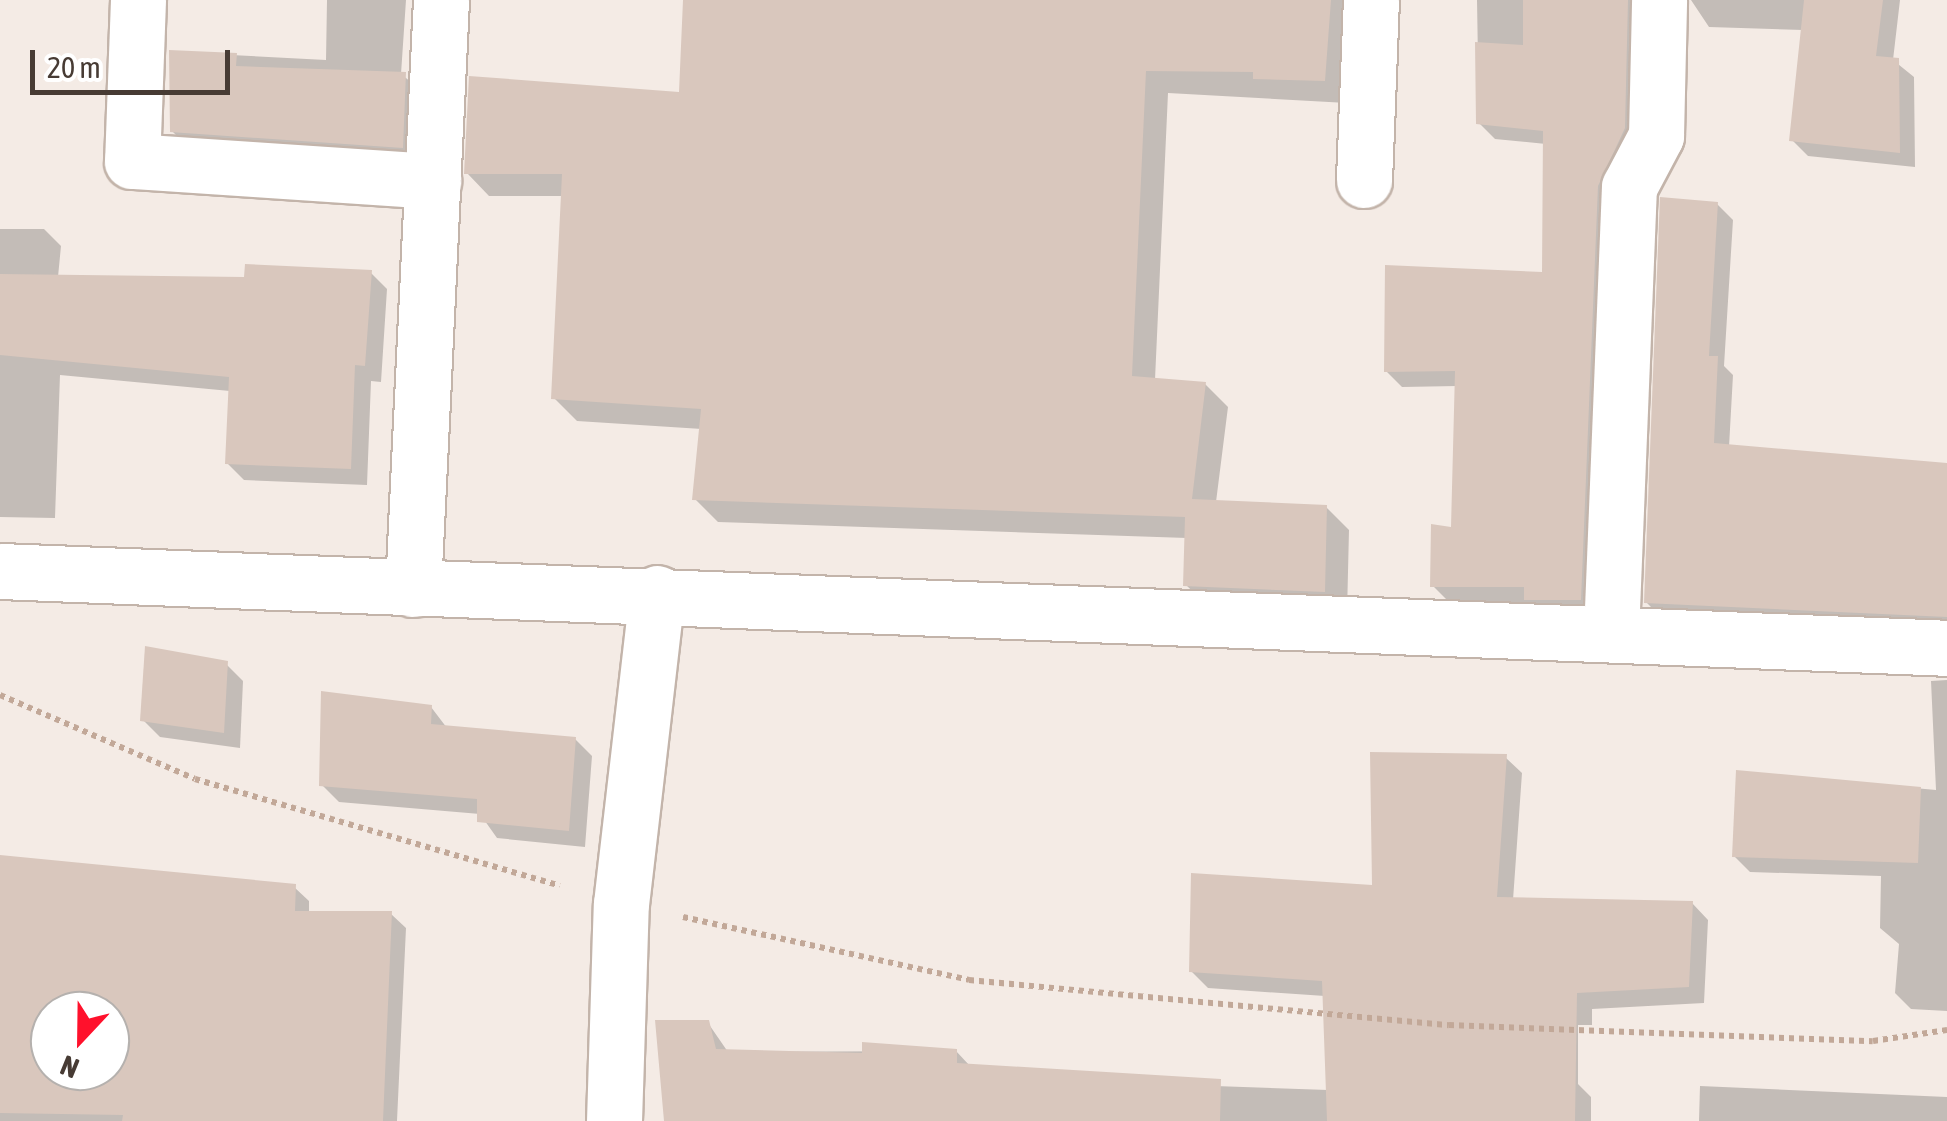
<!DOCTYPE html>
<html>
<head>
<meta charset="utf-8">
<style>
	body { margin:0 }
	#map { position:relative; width:1947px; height:1121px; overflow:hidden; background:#f4ebe5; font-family:"Asap Condensed",sans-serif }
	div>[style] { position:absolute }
	.shadow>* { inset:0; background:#0003 }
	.building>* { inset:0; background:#d9c7bd }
	.path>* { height:6px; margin-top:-3px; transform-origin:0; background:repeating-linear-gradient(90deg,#c2a898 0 5px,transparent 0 10px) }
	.roads { filter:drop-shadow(2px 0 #c3b4aa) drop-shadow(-2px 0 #c3b4aa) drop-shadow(0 2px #c3b4aa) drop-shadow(0 -2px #c3b4aa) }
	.street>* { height:55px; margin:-27.5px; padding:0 27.5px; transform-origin:27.5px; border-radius:27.5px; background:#fff }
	span { translate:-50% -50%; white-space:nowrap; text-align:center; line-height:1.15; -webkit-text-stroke:9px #fff; paint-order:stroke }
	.north { position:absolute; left:30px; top:991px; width:100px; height:100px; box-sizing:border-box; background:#fff; border:2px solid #b5b1ae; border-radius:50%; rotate:202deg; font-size:28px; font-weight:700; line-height:40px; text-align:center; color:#473b34 }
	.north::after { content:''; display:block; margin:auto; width:35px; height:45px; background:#ff112c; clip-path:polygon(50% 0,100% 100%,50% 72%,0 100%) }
	.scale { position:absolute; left:30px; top:50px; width:200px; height:45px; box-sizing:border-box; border:5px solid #473b34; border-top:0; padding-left:12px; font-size:30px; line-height:35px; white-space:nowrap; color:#473b34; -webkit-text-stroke:8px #fff; paint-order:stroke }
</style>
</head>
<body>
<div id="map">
	<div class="shadow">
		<div style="clip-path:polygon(327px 0,406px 0,401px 74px,422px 91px,419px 163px,189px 148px,172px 131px,172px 52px,326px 60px)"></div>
		<div style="clip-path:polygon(686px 0,1354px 0,1347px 103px,1168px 93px,1155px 380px,1205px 384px,1228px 407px,1216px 502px,1326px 507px,1349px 530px,1347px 614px,1209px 607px,1186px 585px,1187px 538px,718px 522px,695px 499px,702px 429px,577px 421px,554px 398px,564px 196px,489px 196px,467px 173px,681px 95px)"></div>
		<div style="clip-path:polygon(1477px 0,1648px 0,1596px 615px,1542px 615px,1529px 602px,1449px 602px,1433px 586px,1454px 530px,1457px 386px,1402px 387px,1386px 371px,1545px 274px,1546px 144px,1495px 139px,1479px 123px)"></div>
		<div style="clip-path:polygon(1691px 0,1900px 0,1893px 60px,1914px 77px,1915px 167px,1808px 156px,1792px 140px,1803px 30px,1709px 27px)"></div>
		<div style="clip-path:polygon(1717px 204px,1733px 220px,1724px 366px,1733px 375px,1729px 447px,1947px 521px,1947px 631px,1662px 618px,1646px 602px)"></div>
		<div style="clip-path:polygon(0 229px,44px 229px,61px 246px,58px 277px,246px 280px,370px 272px,387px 289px,381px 382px,371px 381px,367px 485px,244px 480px,227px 463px,230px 391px,60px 375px,55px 518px,0 517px)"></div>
		<div style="clip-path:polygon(226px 664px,243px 681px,240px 748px,160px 737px,143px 720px)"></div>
		<div style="clip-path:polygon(1947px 680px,1947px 1011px,1911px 1009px,1895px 993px,1899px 944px,1880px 928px,1881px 876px,1750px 872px,1734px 856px,1739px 772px,1936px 790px,1931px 681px)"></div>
		<div style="clip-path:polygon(431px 707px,447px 728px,575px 739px,592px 756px,585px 847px,497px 838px,480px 814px,339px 802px,322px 785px)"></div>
		<div style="clip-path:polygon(1505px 757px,1522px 773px,1513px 900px,1692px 903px,1708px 920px,1704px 1003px,1592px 1009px,1592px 1025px,1578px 1025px,1578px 1084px,1591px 1097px,1591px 1121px,667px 1121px,708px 1023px,728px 1052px,956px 1051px,970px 1066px,1129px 1083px,1328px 1090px,1325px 996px,1208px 988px,1191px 971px,1374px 888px)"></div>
		<div style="clip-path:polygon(evenodd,0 857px,294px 887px,309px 901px,309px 913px,391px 914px,406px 928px,397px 1121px,0 1121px,0 857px,50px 1011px,110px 1011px,110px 1071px,50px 1071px,50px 1011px)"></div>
		<div style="clip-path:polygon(1700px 1086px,1947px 1097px,1947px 1121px,1699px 1121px)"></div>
	</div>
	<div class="building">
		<div style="clip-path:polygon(683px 0,1331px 0,1325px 81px,1253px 79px,1253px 72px,1146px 71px,1132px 376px,1206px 382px,1192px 499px,1327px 505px,1325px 592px,1183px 586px,1185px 517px,692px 500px,701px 409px,551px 399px,562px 174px,464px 174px,469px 76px,679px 92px)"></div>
		<div style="clip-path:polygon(1523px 0,1628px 0,1625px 128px,1598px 186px,1581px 600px,1524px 600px,1524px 587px,1430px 587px,1431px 524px,1451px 527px,1455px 371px,1384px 372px,1385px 265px,1542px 272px,1543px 131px,1476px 124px,1475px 42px,1523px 45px)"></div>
		<div style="clip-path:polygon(1804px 0,1883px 0,1876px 56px,1899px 58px,1900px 153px,1789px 141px)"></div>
		<div style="clip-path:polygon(169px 50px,237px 53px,236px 66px,406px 72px,403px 148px,170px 132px)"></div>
		<div style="clip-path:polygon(1660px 197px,1718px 202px,1709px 356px,1718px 356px,1714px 443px,1947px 463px,1947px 617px,1644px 603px)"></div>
		<div style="clip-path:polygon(245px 264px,372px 270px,365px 366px,355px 365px,351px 469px,225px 464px,229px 377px,0 355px,0 274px,244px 277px)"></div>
		<div style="clip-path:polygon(145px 646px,228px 661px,224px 733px,140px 721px)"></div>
		<div style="clip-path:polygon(321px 691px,432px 705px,431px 724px,576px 737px,569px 831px,477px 822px,477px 799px,319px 786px)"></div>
		<div style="clip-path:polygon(1370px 752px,1507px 754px,1497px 897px,1693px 901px,1689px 987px,1577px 993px,1575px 1121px,1327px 1121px,1322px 981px,1189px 972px,1191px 873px,1372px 885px)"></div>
		<div style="clip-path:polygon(1736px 770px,1921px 787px,1918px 863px,1732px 857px)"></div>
		<div style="clip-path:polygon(evenodd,0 855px,296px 884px,295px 911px,392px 911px,383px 1121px,122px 1121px,123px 1115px,0 1113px,0 855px,50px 1011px,110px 1011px,110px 1071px,50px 1071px,50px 1011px)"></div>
		<div style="clip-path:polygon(655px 1020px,709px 1020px,716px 1049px,862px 1053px,862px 1042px,957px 1049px,957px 1063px,1221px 1079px,1220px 1121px,664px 1121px)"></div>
	</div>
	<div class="path">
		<div style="left:0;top:695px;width:212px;rotate:23.3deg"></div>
		<div style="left:195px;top:779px;width:380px;rotate:16.3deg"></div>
		<div style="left:683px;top:917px;width:293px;rotate:12.4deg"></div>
		<div style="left:969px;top:980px;width:482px;rotate:5.4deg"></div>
		<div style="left:1449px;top:1025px;width:424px;rotate:2.2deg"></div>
		<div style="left:1873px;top:1041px;width:75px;rotate:-8.5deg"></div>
	</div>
	<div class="roads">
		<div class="street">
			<div style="left:138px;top:0;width:161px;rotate:92.1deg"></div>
			<div style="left:132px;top:161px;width:302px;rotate:3.8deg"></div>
			<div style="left:1364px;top:180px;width:180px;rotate:-87.8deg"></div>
			<div style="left:0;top:571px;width:1949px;rotate:2.26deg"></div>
			<div style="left:413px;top:589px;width:590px;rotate:-87.28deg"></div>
			<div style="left:1611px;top:634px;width:447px;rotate:-87.7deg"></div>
			<div style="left:1629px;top:187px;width:58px;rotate:-62.1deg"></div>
			<div style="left:1656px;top:136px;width:136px;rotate:-88.7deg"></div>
			<div style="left:614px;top:1121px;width:217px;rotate:-88.2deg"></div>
			<div style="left:621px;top:904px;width:313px;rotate:-83.4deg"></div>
		</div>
	</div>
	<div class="north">N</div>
	<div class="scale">20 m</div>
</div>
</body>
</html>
